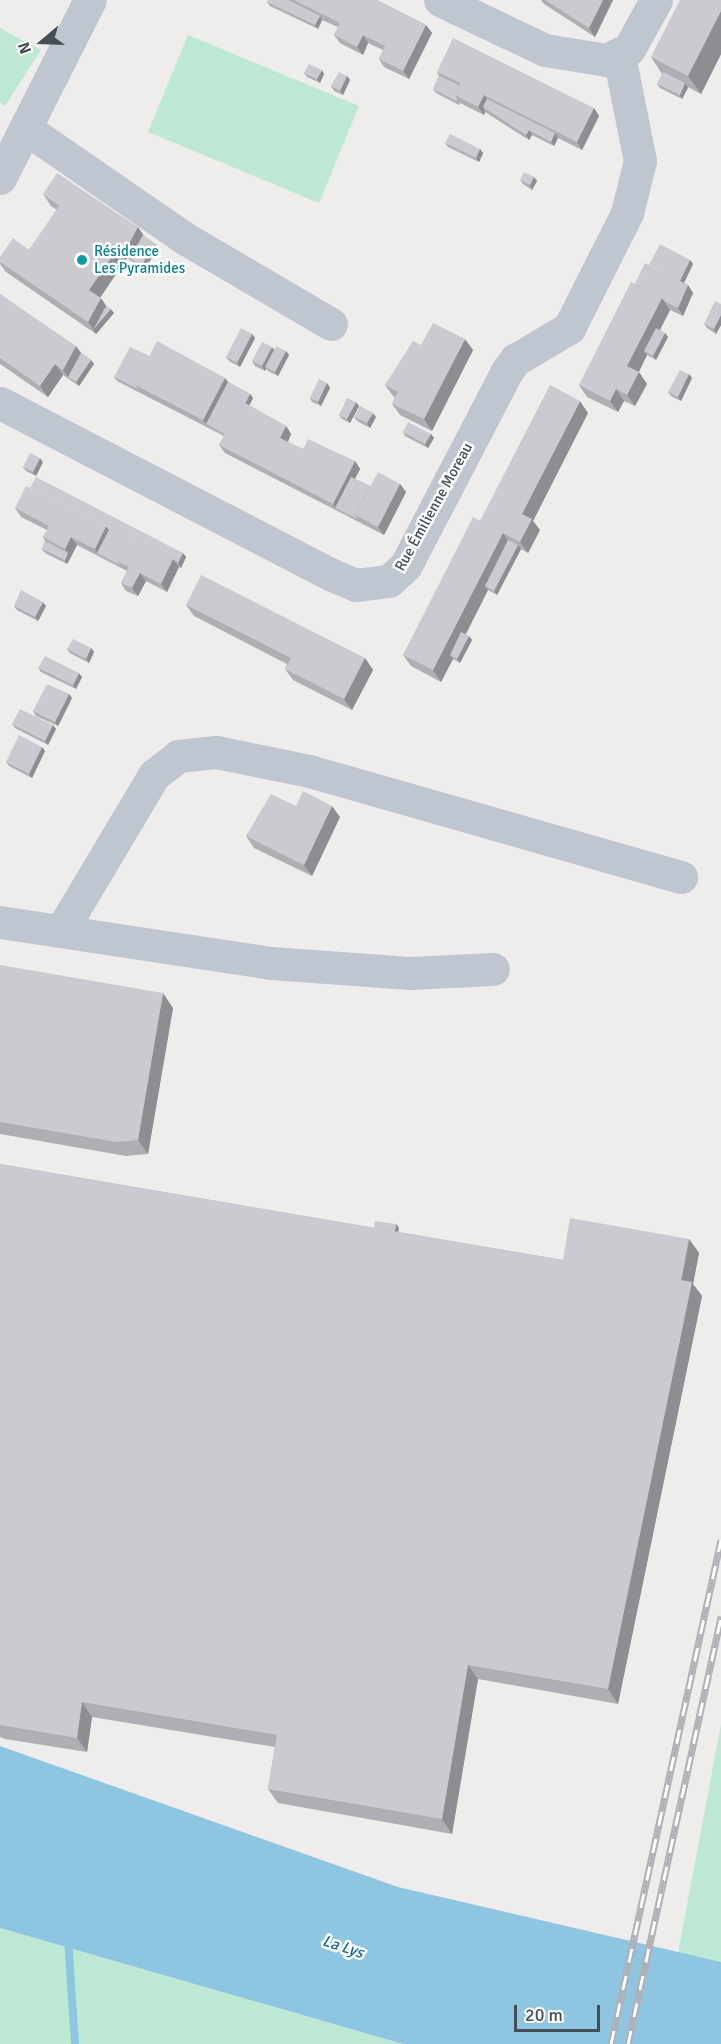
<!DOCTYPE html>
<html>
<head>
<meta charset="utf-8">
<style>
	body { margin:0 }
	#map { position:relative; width:721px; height:2044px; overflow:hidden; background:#efecec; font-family:Signika,sans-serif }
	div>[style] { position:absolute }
	.green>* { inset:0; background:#bde9d4 }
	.water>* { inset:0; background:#8ec6e2 }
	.stream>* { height:8px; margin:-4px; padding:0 4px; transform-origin:4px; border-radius:4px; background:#8ec6e2 }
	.minor>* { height:33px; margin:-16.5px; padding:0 16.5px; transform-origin:16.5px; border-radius:16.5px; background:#c0c6d0 }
	.rail>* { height:7px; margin-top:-3.5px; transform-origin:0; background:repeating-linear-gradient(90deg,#fff 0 14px,#afb1b6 0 28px); box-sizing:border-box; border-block:2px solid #afb1b6 }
	.wall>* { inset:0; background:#aeaeb3 }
	.shaded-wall>* { inset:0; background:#8d8d92 }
	.building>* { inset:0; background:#cacad0 }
	.dots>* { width:16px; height:16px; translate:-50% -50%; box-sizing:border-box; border:3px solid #fff; border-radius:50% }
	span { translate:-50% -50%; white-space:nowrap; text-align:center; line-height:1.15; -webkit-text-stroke:5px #fff; paint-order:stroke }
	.culture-label { font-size:15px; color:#0d838f }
	.left { translate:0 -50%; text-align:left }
	.street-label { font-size:15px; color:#464d57 }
	.water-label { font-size:16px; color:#196d97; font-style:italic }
	.north { position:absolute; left:12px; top:12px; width:60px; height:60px; -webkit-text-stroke:4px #fff; paint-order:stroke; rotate:251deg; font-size:16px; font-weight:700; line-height:24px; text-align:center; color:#464d57 }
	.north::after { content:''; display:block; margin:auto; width:21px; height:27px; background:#464d57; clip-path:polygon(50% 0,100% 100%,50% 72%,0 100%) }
	.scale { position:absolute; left:514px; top:2005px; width:86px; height:27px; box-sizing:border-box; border:3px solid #464d57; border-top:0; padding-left:8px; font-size:18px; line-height:21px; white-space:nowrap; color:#464d57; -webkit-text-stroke:4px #fff; paint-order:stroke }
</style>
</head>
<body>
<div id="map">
	<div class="green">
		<div style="clip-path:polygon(0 28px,41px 50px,5px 106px,0 103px)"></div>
		<div style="clip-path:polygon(188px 35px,359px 106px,319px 203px,148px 132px)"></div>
		<div style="clip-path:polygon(721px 1724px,721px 1962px,678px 1953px)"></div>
		<div style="clip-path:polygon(0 1928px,90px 1954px,403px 2044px,0 2044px)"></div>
	</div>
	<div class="water">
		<div style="clip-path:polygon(0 1746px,398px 1887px,721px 1962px,721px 2044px,403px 2044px,0 1928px)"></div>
	</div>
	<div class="stream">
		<div style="left:68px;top:1938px;width:106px;rotate:86.2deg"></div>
	</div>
	<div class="minor">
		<div style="left:440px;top:0;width:116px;rotate:25.5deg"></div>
		<div style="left:545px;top:50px;width:62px;rotate:9.3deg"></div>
		<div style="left:606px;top:60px;width:25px;rotate:-26deg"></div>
		<div style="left:629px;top:49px;width:56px;rotate:-61.1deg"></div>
		<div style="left:25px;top:128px;width:196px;rotate:34.6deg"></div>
		<div style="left:186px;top:239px;width:168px;rotate:30.4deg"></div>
		<div style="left:0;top:178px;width:199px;rotate:-63.2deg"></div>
		<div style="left:0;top:403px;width:374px;rotate:27.4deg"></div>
		<div style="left:332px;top:575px;width:26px;rotate:23deg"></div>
		<div style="left:356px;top:585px;width:33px;rotate:-7deg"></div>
		<div style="left:389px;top:581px;width:23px;rotate:-43deg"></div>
		<div style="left:406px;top:565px;width:219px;rotate:-62.5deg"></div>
		<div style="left:507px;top:371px;width:14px;rotate:-54deg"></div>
		<div style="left:515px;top:360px;width:63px;rotate:-30.7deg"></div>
		<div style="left:569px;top:328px;width:129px;rotate:-63.2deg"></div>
		<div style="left:627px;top:213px;width:54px;rotate:-76deg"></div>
		<div style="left:640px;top:161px;width:107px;rotate:-101.3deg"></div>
		<div style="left:0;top:922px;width:274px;rotate:8.6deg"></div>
		<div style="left:271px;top:963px;width:139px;rotate:4.1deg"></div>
		<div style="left:410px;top:973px;width:83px;rotate:-2.8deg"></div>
		<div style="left:61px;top:931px;width:182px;rotate:-59.2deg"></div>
		<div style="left:154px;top:775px;width:31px;rotate:-38deg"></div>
		<div style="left:178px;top:756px;width:38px;rotate:-6deg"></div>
		<div style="left:216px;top:752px;width:95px;rotate:11.5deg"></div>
		<div style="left:309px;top:771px;width:387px;rotate:15.9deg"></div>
	</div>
	<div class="rail">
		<div style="left:611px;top:2044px;width:516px;rotate:-77.69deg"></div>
		<div style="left:628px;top:2044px;width:438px;rotate:-77.7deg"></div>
	</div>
	<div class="wall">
		<div style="clip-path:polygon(268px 0,377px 0,426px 25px,432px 33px,409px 79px,384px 67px,379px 59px,383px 50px,368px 43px,363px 55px,340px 43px,334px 35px,338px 27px,322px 20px,318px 29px,270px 6px,267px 2px)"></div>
		<div style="clip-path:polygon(541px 0,613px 0,595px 37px,544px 4px)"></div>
		<div style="clip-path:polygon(721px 0,721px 54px,701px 94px,688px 87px,682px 99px,660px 88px,657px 84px,662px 74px,651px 57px)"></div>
		<div style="clip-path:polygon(437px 72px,594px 108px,599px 116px,582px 150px,558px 138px,554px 146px,532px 135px,529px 140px,485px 112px,484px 115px,460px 103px,459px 105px,436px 93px,433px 89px,439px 76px)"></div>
		<div style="clip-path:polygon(304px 73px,324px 74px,320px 83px,307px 77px)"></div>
		<div style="clip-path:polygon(347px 76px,350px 80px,343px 95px,334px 91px,331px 86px)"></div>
		<div style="clip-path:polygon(445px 143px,480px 149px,483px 153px,479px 162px,448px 147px)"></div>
		<div style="clip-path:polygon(534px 177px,537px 181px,532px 190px,523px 184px,520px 180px)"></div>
		<div style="clip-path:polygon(43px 194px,138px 227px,143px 235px,155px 244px,158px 248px,144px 270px,127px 258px,100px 298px,106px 306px,114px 313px,96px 334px,6px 272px,0 264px,0 257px,29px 250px,57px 210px,51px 206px)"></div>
		<div style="clip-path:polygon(690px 260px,693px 264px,684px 283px,688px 285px,693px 293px,683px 316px,670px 310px,660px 330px,665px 333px,668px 337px,656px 360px,647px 355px,638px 372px,647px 384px,635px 406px,624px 401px,618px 412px,587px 397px,579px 385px,635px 284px)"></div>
		<div style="clip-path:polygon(0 294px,91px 360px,94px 364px,79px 386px,63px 375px,48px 397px,0 364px)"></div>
		<div style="clip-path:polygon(721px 304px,721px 325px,716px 334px,707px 328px,704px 324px)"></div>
		<div style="clip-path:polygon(252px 334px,255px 338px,240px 367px,229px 361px,226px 357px)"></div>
		<div style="clip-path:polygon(421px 345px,473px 350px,432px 431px,400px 415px,392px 404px,395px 397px,393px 396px,385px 385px)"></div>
		<div style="clip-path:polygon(273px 350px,286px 351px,289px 355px,278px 376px,268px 371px,266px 368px,265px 371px,255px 366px,252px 361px)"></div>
		<div style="clip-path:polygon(150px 356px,225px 378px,228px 382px,250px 394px,253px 398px,249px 406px,286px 426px,291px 434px,288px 442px,303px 449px,355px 461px,360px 469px,355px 479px,370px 486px,400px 484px,406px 492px,384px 535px,225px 453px,219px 445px,224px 436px,117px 381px,114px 377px)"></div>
		<div style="clip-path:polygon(689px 374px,692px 378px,681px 401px,671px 396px,668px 392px)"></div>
		<div style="clip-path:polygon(327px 383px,330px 388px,321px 406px,312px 402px,310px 398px)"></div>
		<div style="clip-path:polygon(359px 406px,350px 423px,342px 419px,339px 415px)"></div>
		<div style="clip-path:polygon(588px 413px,533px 521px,540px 530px,528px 553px,521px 549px,497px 595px,488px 590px,466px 634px,472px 640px,460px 663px,453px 659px,441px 682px,411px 666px,403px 655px,480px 521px)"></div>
		<div style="clip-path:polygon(354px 417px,376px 417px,370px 428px,357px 421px)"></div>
		<div style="clip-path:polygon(403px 432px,431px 434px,434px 438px,428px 448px,405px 436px)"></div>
		<div style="clip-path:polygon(43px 462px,36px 476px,26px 471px,23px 467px)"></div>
		<div style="clip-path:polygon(15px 508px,183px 553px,186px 557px,181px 568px,179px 567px,167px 592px,146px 581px,138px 596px,126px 591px,121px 583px,127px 571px,77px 545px,67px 564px,45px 553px,42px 549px,45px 541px,43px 537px,47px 530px,21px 517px)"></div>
		<div style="clip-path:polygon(186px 605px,365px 658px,373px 670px,352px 710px,293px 680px,285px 669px,287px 664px,194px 616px)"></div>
		<div style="clip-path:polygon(14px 606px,46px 606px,38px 621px,17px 610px)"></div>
		<div style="clip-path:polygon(91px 648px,94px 652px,89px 663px,70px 653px,67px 649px)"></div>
		<div style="clip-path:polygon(38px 668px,82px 677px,76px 689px,41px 672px)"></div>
		<div style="clip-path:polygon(69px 694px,72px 698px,58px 726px,36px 716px,33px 711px)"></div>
		<div style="clip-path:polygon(12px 724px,53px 725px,56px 729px,48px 745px,15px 728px)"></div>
		<div style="clip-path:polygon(42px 747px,45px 751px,32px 778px,9px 766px,6px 762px)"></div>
		<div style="clip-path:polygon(296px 806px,340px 817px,312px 876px,254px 848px,246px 836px)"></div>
		<div style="clip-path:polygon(0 965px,173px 1008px,148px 1154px,126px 1156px,0 1134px)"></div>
		<div style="clip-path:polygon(0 1164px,374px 1228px,396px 1224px,399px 1228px,398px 1232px,563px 1260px,689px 1239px,699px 1253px,693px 1284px,702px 1296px,618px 1704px,478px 1679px,452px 1834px,278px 1803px,268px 1789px,275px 1747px,92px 1717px,87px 1752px,5px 1739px,0 1737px)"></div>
	</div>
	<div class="shaded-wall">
		<div style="clip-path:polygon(603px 0,613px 0,595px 37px,589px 28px)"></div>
		<div style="clip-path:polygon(721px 11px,721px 54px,701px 94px,688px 76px)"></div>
		<div style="clip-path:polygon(320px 16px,322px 20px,318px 29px,315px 25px)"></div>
		<div style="clip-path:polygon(426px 25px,432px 33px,409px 79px,403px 71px)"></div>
		<div style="clip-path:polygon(363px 35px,368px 43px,363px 55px,357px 47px)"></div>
		<div style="clip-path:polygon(322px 70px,324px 74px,320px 83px,317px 79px)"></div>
		<div style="clip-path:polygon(347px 76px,350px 80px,343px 95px,340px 91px)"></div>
		<div style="clip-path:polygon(685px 83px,688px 88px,682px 99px,680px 95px)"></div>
		<div style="clip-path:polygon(484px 95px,490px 103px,483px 107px,485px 112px,484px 115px,478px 107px)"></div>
		<div style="clip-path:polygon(594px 108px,599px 116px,582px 150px,577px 142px)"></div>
		<div style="clip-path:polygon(529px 130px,532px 135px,529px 140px,526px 135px)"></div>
		<div style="clip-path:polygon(555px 133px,558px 138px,554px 146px,551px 142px)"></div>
		<div style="clip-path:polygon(480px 149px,483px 153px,479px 162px,476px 158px)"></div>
		<div style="clip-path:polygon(534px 177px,537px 181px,532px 190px,530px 185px)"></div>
		<div style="clip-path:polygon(138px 227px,146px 239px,130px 258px,125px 251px)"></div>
		<div style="clip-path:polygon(155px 244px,158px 248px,144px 270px,141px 266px)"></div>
		<div style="clip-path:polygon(119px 247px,127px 258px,97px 302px,89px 290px)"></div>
		<div style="clip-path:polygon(690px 260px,693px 264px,682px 287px,679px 283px)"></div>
		<div style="clip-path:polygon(688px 285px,693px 293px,683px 316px,678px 308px)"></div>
		<div style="clip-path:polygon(101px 298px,109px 310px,111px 309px,114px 313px,96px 334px,88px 322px)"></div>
		<div style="clip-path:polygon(662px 298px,670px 310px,648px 353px,644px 351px,647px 355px,636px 378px,627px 366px)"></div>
		<div style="clip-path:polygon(721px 315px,721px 325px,716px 334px,714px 329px)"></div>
		<div style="clip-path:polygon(665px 333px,668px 337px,656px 360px,653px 356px)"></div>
		<div style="clip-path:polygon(252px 334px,255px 338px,240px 367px,237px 363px)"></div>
		<div style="clip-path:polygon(465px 339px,473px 350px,432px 431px,424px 419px)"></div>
		<div style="clip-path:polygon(76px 346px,84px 357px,68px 377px,63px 370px)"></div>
		<div style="clip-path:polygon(272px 347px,275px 351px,265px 371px,262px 366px)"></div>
		<div style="clip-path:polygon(286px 351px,289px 355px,278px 376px,275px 372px)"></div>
		<div style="clip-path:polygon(91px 360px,94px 364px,79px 386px,76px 382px)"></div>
		<div style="clip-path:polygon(55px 364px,63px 375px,48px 397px,40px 386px)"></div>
		<div style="clip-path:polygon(639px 372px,647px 384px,635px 406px,627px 395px)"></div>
		<div style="clip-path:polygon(689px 374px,692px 378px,681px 401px,678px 397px)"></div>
		<div style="clip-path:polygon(225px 378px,231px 386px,206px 424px,203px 420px)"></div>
		<div style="clip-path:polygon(327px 383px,330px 388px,321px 406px,318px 402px)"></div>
		<div style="clip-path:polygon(616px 389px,624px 401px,618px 412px,610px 401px)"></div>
		<div style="clip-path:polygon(250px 394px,253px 398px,232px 440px,229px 436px)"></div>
		<div style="clip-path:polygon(580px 401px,588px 413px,533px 521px,540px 530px,528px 553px,520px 542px,522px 514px)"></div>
		<div style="clip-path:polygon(356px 402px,359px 406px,350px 423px,347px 419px)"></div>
		<div style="clip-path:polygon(373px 413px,376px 417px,370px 428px,367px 423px)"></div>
		<div style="clip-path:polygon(286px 426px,291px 434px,286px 446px,280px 438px)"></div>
		<div style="clip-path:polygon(431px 434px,434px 438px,428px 448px,425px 444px)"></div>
		<div style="clip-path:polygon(40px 458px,43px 462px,36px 476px,33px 472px)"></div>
		<div style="clip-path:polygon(355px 461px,360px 469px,339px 510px,335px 508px,333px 504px)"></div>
		<div style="clip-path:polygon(400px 484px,406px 492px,384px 535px,378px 527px)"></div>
		<div style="clip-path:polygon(106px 526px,112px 534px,97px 553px,95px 549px)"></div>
		<div style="clip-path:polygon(503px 533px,511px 545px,485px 586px,488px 590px,454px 657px,450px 655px,453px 659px,441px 682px,433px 670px)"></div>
		<div style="clip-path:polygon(71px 537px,77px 545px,71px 557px,65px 549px)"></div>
		<div style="clip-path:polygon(518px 545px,521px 549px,497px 595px,494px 591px)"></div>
		<div style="clip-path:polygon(68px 553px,71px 557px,67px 564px,65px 560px)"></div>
		<div style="clip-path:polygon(183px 553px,186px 557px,181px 568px,178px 563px)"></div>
		<div style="clip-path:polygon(173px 559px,179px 567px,167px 592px,161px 584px)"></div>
		<div style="clip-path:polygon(140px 573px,146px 581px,138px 596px,132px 588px)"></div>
		<div style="clip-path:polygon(43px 602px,46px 606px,38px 621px,35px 617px)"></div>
		<div style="clip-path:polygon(469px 636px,472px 640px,460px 663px,457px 659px)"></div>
		<div style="clip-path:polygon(91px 648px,94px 652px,89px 663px,86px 659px)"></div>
		<div style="clip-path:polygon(365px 658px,373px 670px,352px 710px,344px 699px)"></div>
		<div style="clip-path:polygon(79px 673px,82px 677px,76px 689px,73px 685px)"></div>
		<div style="clip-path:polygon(69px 694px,72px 698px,58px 726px,55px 722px)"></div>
		<div style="clip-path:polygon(53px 725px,56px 729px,48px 745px,45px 741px)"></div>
		<div style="clip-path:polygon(42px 747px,45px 751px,32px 778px,29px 774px)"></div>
		<div style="clip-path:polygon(332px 806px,340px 817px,312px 876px,304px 865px)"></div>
		<div style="clip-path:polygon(163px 993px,173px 1008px,148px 1154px,138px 1140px)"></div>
		<div style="clip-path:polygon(396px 1224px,399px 1228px,396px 1244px,393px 1240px)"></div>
		<div style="clip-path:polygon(689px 1239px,699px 1253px,693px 1284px,702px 1296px,618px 1704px,608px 1689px)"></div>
		<div style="clip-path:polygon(468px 1665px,478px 1679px,452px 1834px,442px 1819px)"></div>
		<div style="clip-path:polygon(82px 1702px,92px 1717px,87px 1752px,77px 1738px)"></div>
	</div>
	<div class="building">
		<div style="clip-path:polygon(268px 0,288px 0,320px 16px,315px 25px,267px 2px)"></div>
		<div style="clip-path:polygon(294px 0,377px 0,426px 25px,403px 71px,379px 59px,385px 46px,363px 35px,357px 47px,334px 35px,340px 23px)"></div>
		<div style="clip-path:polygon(545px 0,603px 0,589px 28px)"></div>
		<div style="clip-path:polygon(680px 0,721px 0,721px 11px,688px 76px,651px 57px)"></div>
		<div style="clip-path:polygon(453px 38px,594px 108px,577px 142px,484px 95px,478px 107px,455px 95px,460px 83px,437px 72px)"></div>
		<div style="clip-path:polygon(309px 64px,322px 70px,317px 79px,304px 73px)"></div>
		<div style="clip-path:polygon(339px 72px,347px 76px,340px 91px,331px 86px)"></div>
		<div style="clip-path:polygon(663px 72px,685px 83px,680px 95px,657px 84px)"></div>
		<div style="clip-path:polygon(439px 76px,459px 85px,455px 95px,457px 99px,456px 101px,433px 89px)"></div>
		<div style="clip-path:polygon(487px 99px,555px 133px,551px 142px,529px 130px,526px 135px,483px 107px)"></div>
		<div style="clip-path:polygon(450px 134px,480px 149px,476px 158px,445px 143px)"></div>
		<div style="clip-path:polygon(524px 172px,534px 177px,530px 185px,520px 180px)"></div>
		<div style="clip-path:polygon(57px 173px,138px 227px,125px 251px,119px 247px,89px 290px,101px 298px,88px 322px,0 262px,0 257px,13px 238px,29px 250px,59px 206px,43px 194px)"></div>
		<div style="clip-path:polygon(143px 235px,155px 244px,141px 266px,130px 258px)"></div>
		<div style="clip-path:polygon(660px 244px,690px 260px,680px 281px,649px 265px)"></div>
		<div style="clip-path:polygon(645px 263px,688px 285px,678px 308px,664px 301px,662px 298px,635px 284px)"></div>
		<div style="clip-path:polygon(631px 282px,662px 298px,627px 366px,639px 372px,627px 395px,616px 389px,610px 401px,579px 385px)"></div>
		<div style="clip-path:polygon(0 294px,76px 346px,63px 370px,55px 364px,40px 386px,0 358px)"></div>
		<div style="clip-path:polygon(715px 301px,721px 304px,721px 315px,714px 329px,704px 324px)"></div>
		<div style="clip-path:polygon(106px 306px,111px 309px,93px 330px)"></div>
		<div style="clip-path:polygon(433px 323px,465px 339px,424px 419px,392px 404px,398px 392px,385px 385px,413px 341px,421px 345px)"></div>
		<div style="clip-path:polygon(241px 328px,252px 334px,237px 363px,226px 357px)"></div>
		<div style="clip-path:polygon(656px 328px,665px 333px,653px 356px,644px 351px)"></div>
		<div style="clip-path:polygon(157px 341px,225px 378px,203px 420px,135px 385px)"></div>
		<div style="clip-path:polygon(262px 342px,272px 347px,262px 366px,252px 361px)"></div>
		<div style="clip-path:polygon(276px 346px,286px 351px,275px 372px,265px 367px)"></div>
		<div style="clip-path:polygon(130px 347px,150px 356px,135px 385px,138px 389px,114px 377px)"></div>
		<div style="clip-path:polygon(81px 353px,91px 360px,76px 382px,68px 377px)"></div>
		<div style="clip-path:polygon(680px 370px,689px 374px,678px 397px,668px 392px)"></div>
		<div style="clip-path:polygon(319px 379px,327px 383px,318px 402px,310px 398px)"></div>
		<div style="clip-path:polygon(228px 382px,250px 394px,245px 404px,242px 401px,225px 434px,206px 424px)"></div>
		<div style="clip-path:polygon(550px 385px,580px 401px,522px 514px,532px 519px,520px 542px,503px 533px,433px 670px,403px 655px,473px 517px,480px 521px)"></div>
		<div style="clip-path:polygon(347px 398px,356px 402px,347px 419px,339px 415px)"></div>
		<div style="clip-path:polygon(242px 401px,286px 426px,280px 438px,303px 449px,308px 439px,355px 461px,333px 504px,219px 445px)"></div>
		<div style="clip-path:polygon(360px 406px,373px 413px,367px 423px,354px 417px)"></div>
		<div style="clip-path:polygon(408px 422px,431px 434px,425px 444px,403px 432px)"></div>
		<div style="clip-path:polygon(30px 453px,40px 458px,33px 472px,23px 467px)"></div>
		<div style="clip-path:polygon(378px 472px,400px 484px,378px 527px,355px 515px)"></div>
		<div style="clip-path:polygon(36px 477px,183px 553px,178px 563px,173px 559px,130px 537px,117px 561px,120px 565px,97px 553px,109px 530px,106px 526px,30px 488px)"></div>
		<div style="clip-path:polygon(351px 477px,370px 486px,355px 515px,358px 519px,335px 508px)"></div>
		<div style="clip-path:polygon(26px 486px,106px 526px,95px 549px,71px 537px,65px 549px,43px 537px,49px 526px,15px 508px)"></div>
		<div style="clip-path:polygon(130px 537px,173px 559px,161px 584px,140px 573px,132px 588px,121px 583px,129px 567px,117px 561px)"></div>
		<div style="clip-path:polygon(508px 540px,518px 545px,494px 591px,485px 586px)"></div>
		<div style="clip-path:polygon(45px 541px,68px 553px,65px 560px,42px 549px)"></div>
		<div style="clip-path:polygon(201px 575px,365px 658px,344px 699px,285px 669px,291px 658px,186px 605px)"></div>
		<div style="clip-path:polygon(21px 590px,43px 602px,35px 617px,14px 606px)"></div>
		<div style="clip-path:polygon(461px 632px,469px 636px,457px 659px,450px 655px)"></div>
		<div style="clip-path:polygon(73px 639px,91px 648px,86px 659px,67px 649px)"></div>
		<div style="clip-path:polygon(45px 656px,79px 673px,73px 685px,38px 668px)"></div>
		<div style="clip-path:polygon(47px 684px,69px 694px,55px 722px,33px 711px)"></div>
		<div style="clip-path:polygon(20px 709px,53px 725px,45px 741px,12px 724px)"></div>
		<div style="clip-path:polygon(19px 735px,42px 747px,29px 774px,6px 762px)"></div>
		<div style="clip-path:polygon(303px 791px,332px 806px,304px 865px,246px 836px,271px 794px,296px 806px)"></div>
		<div style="clip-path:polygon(0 965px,163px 993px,138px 1140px,116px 1142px,0 1122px)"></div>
		<div style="clip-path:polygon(0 1164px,563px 1260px,570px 1218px,689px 1239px,681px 1280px,692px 1282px,608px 1689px,468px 1665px,442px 1819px,268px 1789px,277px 1735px,82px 1702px,77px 1738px,0 1725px)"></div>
		<div style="clip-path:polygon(375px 1221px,396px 1224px,395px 1231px,374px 1228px)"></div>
	</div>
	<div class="dots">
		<div style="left:82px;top:260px;background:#0f9aa8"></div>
	</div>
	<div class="culture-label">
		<span class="left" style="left:94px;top:260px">Résidence<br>Les Pyramides</span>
	</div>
	<div class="street-label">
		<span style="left:434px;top:507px;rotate:-61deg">Rue Émilienne Moreau</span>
	</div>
	<div class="water-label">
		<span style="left:343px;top:1947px;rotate:18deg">La Lys</span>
	</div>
	<div class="north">N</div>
	<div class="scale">20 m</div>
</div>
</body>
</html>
